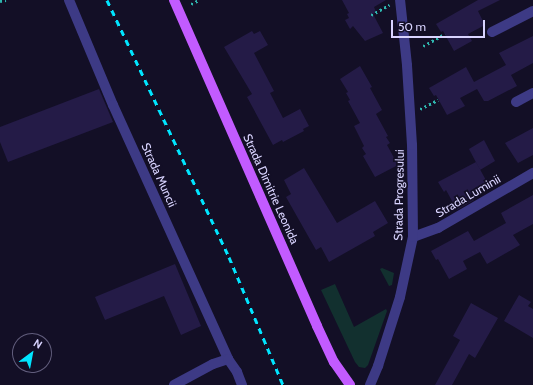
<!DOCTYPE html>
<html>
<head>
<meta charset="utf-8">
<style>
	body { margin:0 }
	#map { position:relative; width:533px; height:385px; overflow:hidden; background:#130f26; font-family:Cabin,sans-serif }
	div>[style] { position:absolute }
	.green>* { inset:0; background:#12302f }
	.building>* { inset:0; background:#241b47 }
	.path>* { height:2.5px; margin-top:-1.25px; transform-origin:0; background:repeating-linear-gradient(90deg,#2fb8b0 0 2px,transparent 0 5px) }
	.minor>* { height:10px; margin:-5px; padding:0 5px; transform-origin:5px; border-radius:5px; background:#3d3a85 }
	.major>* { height:10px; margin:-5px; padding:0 5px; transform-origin:5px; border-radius:5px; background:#c25bff }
	.rail>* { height:3px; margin-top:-1.5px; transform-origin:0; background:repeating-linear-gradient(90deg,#00e5ff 0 6px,transparent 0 11px) }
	span { translate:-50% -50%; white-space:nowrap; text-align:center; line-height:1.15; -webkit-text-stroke:3.5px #130f26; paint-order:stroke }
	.street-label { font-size:12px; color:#d9d4ff }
	.north { position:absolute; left:12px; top:333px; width:40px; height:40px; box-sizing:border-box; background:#130f26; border:1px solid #625e7d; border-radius:50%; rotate:32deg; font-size:11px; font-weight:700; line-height:16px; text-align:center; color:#d9d4ff }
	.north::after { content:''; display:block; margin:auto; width:14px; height:18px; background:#00e5ff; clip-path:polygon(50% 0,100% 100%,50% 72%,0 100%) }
	.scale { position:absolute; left:391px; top:20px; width:94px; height:18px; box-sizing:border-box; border:2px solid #d9d4ff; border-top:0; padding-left:5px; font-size:12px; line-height:14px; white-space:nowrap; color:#d9d4ff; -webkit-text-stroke:3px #130f26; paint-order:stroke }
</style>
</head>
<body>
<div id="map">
	<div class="green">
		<div style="clip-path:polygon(382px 268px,394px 273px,392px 285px,389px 286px,380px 269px)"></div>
		<div style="clip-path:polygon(335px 284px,354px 327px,386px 309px,387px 311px,368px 365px,365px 368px,359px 367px,355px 362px,321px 290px)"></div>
	</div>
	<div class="building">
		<div style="clip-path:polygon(342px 0,386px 0,374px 7px,376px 12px,373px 14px,383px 33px,365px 41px,353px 26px,350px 29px,345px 20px,349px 18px,347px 14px,349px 13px)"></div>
		<div style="clip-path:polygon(478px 0,500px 0,478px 11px,485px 25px,468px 34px,472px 41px,454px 51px,443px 31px,441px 32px,436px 24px)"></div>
		<div style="clip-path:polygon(252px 31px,254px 34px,260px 31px,268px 45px,254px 53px,274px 91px,270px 93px,283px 118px,300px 109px,309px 126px,303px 129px,304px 131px,283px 142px,282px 140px,273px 145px,247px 97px,252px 94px,224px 47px)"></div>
		<div style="clip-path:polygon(533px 36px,533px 63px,511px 75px,517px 86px,488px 101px,484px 101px,477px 89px,460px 98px,465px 106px,447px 115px,436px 95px,434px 96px,429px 88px,466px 67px,474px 82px,506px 65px,499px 53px)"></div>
		<div style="clip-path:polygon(360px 66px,372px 87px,370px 88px,382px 110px,376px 114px,388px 136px,386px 137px,390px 143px,387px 145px,398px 165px,375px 177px,363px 156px,366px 154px,362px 148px,364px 146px,354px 126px,360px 123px,348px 101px,350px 100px,346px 93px,348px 92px,340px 79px)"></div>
		<div style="clip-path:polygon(99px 89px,113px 122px,8px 162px,0 142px,0 127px)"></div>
		<div style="clip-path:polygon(533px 128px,533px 155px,518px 163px,505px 143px)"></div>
		<div style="clip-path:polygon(484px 140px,495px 161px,480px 170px,469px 149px)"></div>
		<div style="clip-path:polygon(476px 162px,488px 184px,470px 194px,474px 200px,457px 210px,446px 190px,444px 192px,438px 182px)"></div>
		<div style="clip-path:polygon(304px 168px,337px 223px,375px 201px,388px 223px,373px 232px,375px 236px,329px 262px,321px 247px,316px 250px,286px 197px,291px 194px,284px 180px)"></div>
		<div style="clip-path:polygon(533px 195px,533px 224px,513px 235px,520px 245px,487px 264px,480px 252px,463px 261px,467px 269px,449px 279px,438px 259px,436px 260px,431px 251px,468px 231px,474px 241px,506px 223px,501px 213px)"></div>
		<div style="clip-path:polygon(175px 264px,201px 326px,181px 335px,164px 296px,105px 320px,95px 297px)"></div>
		<div style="clip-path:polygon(519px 295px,531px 302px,528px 306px,533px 309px,533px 338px,504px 321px)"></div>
		<div style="clip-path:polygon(471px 303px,498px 318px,475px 358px,469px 354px,452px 385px,435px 385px,460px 340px,453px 336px)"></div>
	</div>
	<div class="path">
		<div style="left:0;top:1px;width:6px;rotate:-9deg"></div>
		<div style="left:191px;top:4px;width:9px;rotate:-27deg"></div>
		<div style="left:371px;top:15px;width:21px;rotate:-29deg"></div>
		<div style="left:423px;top:46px;width:25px;rotate:-29deg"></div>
		<div style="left:420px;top:109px;width:20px;rotate:-27deg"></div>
	</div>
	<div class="minor">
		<div style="left:69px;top:0;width:114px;rotate:67.3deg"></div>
		<div style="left:113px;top:105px;width:279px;rotate:65.6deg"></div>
		<div style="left:492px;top:32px;width:46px;rotate:-27.1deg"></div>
		<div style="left:516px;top:102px;width:19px;rotate:-28deg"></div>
		<div style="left:413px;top:237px;width:27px;rotate:-20deg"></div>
		<div style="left:438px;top:228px;width:110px;rotate:-30.1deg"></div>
		<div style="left:174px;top:385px;width:44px;rotate:-28.3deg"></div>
		<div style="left:213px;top:364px;width:16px;rotate:-18deg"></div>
		<div style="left:228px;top:359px;width:16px;rotate:55deg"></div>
		<div style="left:237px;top:372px;width:14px;rotate:69deg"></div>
		<div style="left:370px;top:385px;width:21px;rotate:-67deg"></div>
		<div style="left:378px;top:366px;width:72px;rotate:-72.3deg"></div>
		<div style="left:400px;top:297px;width:61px;rotate:-77.8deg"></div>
		<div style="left:413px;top:237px;width:92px;rotate:-90.6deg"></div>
		<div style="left:412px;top:145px;width:80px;rotate:-93.6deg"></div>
		<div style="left:407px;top:65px;width:65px;rotate:-96.1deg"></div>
	</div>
	<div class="major">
		<div style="left:174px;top:0;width:356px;rotate:66.3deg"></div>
		<div style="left:317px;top:326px;width:40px;rotate:65deg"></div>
		<div style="left:334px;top:362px;width:28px;rotate:55deg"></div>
	</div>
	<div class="rail">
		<div style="left:107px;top:0;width:284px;rotate:64.6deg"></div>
		<div style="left:229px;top:257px;width:139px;rotate:67.1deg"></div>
	</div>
	<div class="street-label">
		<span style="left:159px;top:175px;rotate:66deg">Strada Muncii</span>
		<span style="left:271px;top:189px;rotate:66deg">Strada Dimitrie Leonida</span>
		<span style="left:399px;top:195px;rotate:-89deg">Strada Progresului</span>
		<span style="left:468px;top:196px;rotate:-30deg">Strada Luminii</span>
	</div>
	<div class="north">N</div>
	<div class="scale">50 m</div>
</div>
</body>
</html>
